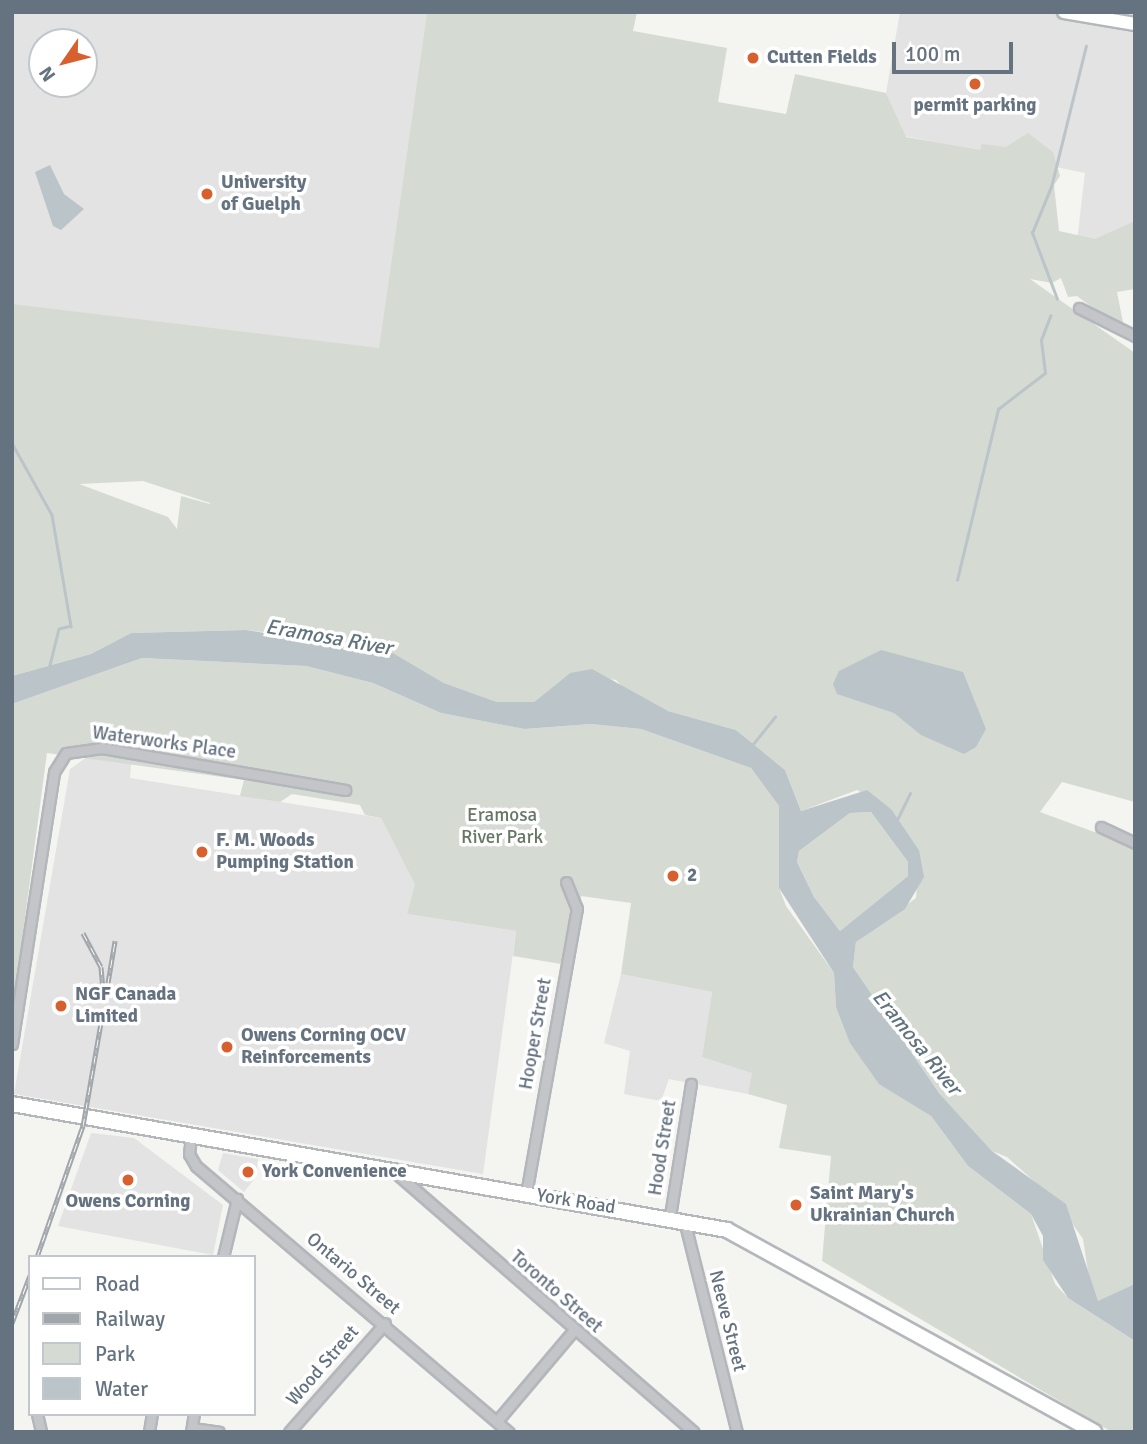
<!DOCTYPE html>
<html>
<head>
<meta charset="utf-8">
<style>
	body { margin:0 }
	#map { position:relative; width:1147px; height:1444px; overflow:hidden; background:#f4f4f1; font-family:Signika,sans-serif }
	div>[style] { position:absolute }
	.built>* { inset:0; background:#e2e3e2 }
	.green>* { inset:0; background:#d5dbd2 }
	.water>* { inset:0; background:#bbc4c9 }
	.stream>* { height:2.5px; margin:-1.25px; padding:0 1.25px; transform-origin:1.25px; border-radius:1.25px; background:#bbc4c9 }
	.roads { filter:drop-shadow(2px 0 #b3b7bb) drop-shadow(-2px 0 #b3b7bb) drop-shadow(0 2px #b3b7bb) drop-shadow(0 -2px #b3b7bb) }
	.minor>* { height:9px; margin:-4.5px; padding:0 4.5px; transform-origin:4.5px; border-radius:4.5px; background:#c3c5c9 }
	.secondary>* { height:12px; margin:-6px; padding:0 6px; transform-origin:6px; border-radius:6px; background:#fff }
	.primary>* { height:14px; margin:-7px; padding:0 7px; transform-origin:7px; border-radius:7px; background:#fff }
	.rail>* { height:5px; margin-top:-2.5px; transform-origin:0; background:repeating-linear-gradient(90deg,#fff 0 8px,#a1a6ab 0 16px); box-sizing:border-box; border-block:2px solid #a1a6ab }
	.dots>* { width:19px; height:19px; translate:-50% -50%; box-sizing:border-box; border:4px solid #fff; border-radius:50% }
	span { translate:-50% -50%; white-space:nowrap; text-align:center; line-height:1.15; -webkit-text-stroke:7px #fff; paint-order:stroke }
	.poi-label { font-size:19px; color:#657280; font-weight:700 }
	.left { translate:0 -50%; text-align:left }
	.street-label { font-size:19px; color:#657280 }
	.park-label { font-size:19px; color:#667864 }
	.water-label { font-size:21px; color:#61737d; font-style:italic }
	.frame { position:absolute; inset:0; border:14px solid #657280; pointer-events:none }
	.legend { position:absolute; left:28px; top:1255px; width:228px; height:161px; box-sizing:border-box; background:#fff; border:2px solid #c1c7cc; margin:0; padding:9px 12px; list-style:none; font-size:21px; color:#657280 }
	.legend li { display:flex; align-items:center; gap:14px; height:35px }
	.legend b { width:35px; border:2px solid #c1c7cc }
	.north { position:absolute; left:28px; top:28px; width:70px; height:70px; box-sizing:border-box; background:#fff; border:2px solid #c1c7cc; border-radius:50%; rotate:235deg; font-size:19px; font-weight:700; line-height:28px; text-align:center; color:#657280 }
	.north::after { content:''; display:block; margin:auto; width:24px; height:32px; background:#d7602e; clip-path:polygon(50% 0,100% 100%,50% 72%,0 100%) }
	.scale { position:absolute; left:892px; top:42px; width:121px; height:32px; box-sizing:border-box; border:4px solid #657280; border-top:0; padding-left:9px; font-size:21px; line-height:24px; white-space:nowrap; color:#657280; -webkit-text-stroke:5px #fff; paint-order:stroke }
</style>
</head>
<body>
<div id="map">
	<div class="built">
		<div style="clip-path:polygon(evenodd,12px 12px,427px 12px,379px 349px,12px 305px,12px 12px,42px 42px,84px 42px,84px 84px,42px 84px,42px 42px)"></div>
		<div style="clip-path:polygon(900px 12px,1135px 12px,1135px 285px,1073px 275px,1085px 173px,905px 136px,886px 93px)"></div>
		<div style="clip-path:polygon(87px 757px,131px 764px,130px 778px,381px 818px,416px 884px,407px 914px,516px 931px,483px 1174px,14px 1094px,70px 769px)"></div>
		<div style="clip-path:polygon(621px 974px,712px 992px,702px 1057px,753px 1072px,748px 1094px,669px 1079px,661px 1101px,624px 1094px,630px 1051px,604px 1043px)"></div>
		<div style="clip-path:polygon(91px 1133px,134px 1138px,223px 1205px,213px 1255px,58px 1226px)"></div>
		<div style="clip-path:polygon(223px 1153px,258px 1159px,256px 1177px,244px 1192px,218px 1170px)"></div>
	</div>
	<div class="green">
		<div style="clip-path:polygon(evenodd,427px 12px,637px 12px,633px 31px,727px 48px,718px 102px,786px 114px,795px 74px,886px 93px,906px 137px,980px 150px,982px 144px,1006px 147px,1028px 133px,1053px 152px,1060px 176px,1054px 185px,1059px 231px,1095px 239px,1135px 221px,1135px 289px,1117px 292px,1125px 332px,1077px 296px,1068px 297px,1061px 278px,1052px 283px,1030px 279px,1135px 353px,1135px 802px,1062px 782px,1040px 812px,1135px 847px,1135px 1284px,1113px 1299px,1098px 1301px,1091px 1291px,1083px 1239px,1058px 1203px,1007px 1157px,992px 1151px,939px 1093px,853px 967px,856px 942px,916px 898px,919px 850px,892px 810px,857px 790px,801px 811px,785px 770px,736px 730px,668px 711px,628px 693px,616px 680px,570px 673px,534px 702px,497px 702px,444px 683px,393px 653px,335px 640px,246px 630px,131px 633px,91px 654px,12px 676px,12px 304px,379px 348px,427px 12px,143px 481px,210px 503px,210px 504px,181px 496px,177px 529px,168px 517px,79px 484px,143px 481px)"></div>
		<div style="clip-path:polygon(142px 658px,306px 666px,373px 683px,441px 713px,526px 729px,591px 724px,641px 729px,751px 768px,779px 806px,779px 888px,786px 906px,834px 973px,836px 1007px,879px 1083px,931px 1116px,968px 1166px,1031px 1214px,1055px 1284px,1068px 1298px,1135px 1341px,1135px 1432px,1112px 1432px,822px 1261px,831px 1156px,779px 1148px,787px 1105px,748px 1094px,752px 1073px,702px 1057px,712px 992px,621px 974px,631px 903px,581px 896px,573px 966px,513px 956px,516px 931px,407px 914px,415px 884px,381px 818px,365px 815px,360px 805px,292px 794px,280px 802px,240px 796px,244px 780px,47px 753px,12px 1015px,12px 704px)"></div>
		<div style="clip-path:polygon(871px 812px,908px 862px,908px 876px,840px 931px,814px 897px,797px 862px,799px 851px,850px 813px)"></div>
	</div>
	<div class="water">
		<div style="clip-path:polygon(50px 165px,64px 194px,84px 209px,61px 230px,53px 226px,35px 172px)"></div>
		<div style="clip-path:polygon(evenodd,246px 630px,393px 653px,444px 683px,497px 702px,534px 702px,570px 673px,592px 669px,668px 711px,736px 730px,785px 770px,801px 811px,867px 790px,892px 810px,919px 850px,924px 877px,905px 909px,856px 942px,853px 967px,939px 1093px,992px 1151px,1066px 1204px,1098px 1301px,1135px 1284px,1135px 1341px,1068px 1298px,1043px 1260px,1043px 1236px,1031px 1214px,968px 1166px,931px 1116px,879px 1084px,850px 1043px,836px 1007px,834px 973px,779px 888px,779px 806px,751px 768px,641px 729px,591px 724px,525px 729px,441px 713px,373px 683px,306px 666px,142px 658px,12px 704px,12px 676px,91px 654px,131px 633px,246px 630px,871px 812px,908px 862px,908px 876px,840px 931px,814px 897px,797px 862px,799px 851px,850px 813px,871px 812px)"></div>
		<div style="clip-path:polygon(881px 650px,963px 672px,986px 729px,976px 747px,964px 754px,921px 735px,894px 713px,837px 694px,833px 684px,839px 671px)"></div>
	</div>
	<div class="stream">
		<div style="left:1057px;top:299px;width:71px;rotate:-110.7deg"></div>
		<div style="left:1032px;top:233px;width:50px;rotate:-67.6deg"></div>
		<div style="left:1051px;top:187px;width:145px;rotate:-76.1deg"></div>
		<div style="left:12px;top:443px;width:82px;rotate:60.9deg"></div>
		<div style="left:52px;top:515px;width:113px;rotate:80.3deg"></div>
		<div style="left:71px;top:626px;width:12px;rotate:166deg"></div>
		<div style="left:59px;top:629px;width:38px;rotate:104deg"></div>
		<div style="left:957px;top:580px;width:176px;rotate:-76.5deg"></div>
		<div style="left:998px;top:409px;width:59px;rotate:-37.5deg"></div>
		<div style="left:1045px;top:373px;width:33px;rotate:-97deg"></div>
		<div style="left:1041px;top:340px;width:26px;rotate:-69deg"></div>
		<div style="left:753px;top:744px;width:35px;rotate:-51deg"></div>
		<div style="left:895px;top:824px;width:34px;rotate:-64deg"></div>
	</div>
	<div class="roads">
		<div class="minor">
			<div style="left:1079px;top:308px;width:63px;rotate:26.6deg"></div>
			<div style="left:1101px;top:827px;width:38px;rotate:25deg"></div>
			<div style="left:12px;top:1044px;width:275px;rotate:-81.2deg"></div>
			<div style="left:54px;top:772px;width:22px;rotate:-58deg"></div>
			<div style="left:66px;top:753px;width:36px;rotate:-8deg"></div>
			<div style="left:102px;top:748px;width:247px;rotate:9.8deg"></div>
			<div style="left:191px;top:1137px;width:17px;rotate:97deg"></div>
			<div style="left:189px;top:1154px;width:14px;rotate:60deg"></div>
			<div style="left:196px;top:1166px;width:411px;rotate:40.4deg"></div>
			<div style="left:397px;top:1174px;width:393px;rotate:41deg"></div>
			<div style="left:526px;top:1194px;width:290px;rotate:-79.9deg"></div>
			<div style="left:577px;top:909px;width:29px;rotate:-112deg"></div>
			<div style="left:670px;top:1216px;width:134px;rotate:-81deg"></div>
			<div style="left:684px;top:1220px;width:219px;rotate:76deg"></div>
			<div style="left:223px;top:1257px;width:60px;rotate:-76.4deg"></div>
			<div style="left:37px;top:1414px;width:18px;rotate:77deg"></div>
			<div style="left:497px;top:1421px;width:118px;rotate:-49.8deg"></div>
			<div style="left:192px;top:1428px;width:27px;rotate:8deg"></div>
			<div style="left:149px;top:1432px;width:18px;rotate:-81deg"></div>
			<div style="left:191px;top:1432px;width:18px;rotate:-81deg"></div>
			<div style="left:289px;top:1432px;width:145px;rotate:-48.6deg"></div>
		</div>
		<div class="secondary">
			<div style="left:1064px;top:12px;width:72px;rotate:9.6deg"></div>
		</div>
		<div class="primary">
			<div style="left:12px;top:1104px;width:726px;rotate:9.99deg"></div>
			<div style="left:727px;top:1230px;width:419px;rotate:28.8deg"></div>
		</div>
	</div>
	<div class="rail">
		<div style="left:83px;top:933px;width:38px;rotate:62deg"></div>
		<div style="left:101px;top:967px;width:33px;rotate:85deg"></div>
		<div style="left:108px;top:983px;width:43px;rotate:-80.5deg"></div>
		<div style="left:37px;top:1257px;width:139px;rotate:-70.7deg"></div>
		<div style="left:83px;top:1126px;width:111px;rotate:-80.1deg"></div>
		<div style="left:12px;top:1323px;width:51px;rotate:-69.4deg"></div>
	</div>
	<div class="dots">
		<div style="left:753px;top:58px;background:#d7602e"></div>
		<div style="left:975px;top:84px;background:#d7602e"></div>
		<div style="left:207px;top:194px;background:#d7602e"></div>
		<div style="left:202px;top:852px;background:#d7602e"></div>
		<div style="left:673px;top:876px;background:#d7602e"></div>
		<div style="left:61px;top:1006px;background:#d7602e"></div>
		<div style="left:227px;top:1047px;background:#d7602e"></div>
		<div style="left:248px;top:1172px;background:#d7602e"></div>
		<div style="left:128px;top:1180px;background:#d7602e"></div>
		<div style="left:796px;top:1205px;background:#d7602e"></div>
	</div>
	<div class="poi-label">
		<span class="left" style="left:767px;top:58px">Cutten Fields</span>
		<span style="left:975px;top:106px">permit parking</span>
		<span class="left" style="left:221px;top:194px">University<br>of Guelph</span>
		<span class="left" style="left:216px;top:852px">F. M. Woods<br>Pumping Station</span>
		<span class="left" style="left:687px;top:876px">2</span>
		<span class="left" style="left:75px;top:1006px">NGF Canada<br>Limited</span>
		<span class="left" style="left:241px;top:1047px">Owens Corning OCV<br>Reinforcements</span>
		<span class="left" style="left:262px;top:1172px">York Convenience</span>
		<span class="left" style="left:810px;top:1205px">Saint Mary's<br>Ukrainian Church</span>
		<span style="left:128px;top:1202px">Owens Corning</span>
	</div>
	<div class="street-label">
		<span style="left:164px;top:743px;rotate:8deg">Waterworks Place</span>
		<span style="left:536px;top:1034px;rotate:-80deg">Hooper Street</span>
		<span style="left:663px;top:1148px;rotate:-81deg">Hood Street</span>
		<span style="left:576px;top:1202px;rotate:9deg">York Road</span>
		<span style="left:353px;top:1274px;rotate:40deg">Ontario Street</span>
		<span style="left:556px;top:1292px;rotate:41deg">Toronto Street</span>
		<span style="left:727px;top:1321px;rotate:76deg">Neeve Street</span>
		<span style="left:323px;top:1366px;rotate:-49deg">Wood Street</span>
	</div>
	<div class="park-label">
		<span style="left:502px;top:827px">Eramosa<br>River Park</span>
	</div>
	<div class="water-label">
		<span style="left:329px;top:637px;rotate:10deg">Eramosa River</span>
		<span style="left:917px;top:1042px;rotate:51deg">Eramosa River</span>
	</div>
	<div class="frame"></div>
	<ul class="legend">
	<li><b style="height:9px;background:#fff"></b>Road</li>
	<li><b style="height:9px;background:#a1a6ab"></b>Railway</li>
	<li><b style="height:19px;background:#d5dbd2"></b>Park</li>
	<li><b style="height:19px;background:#bbc4c9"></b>Water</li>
	</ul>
	<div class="north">N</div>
	<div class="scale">100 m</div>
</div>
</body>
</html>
